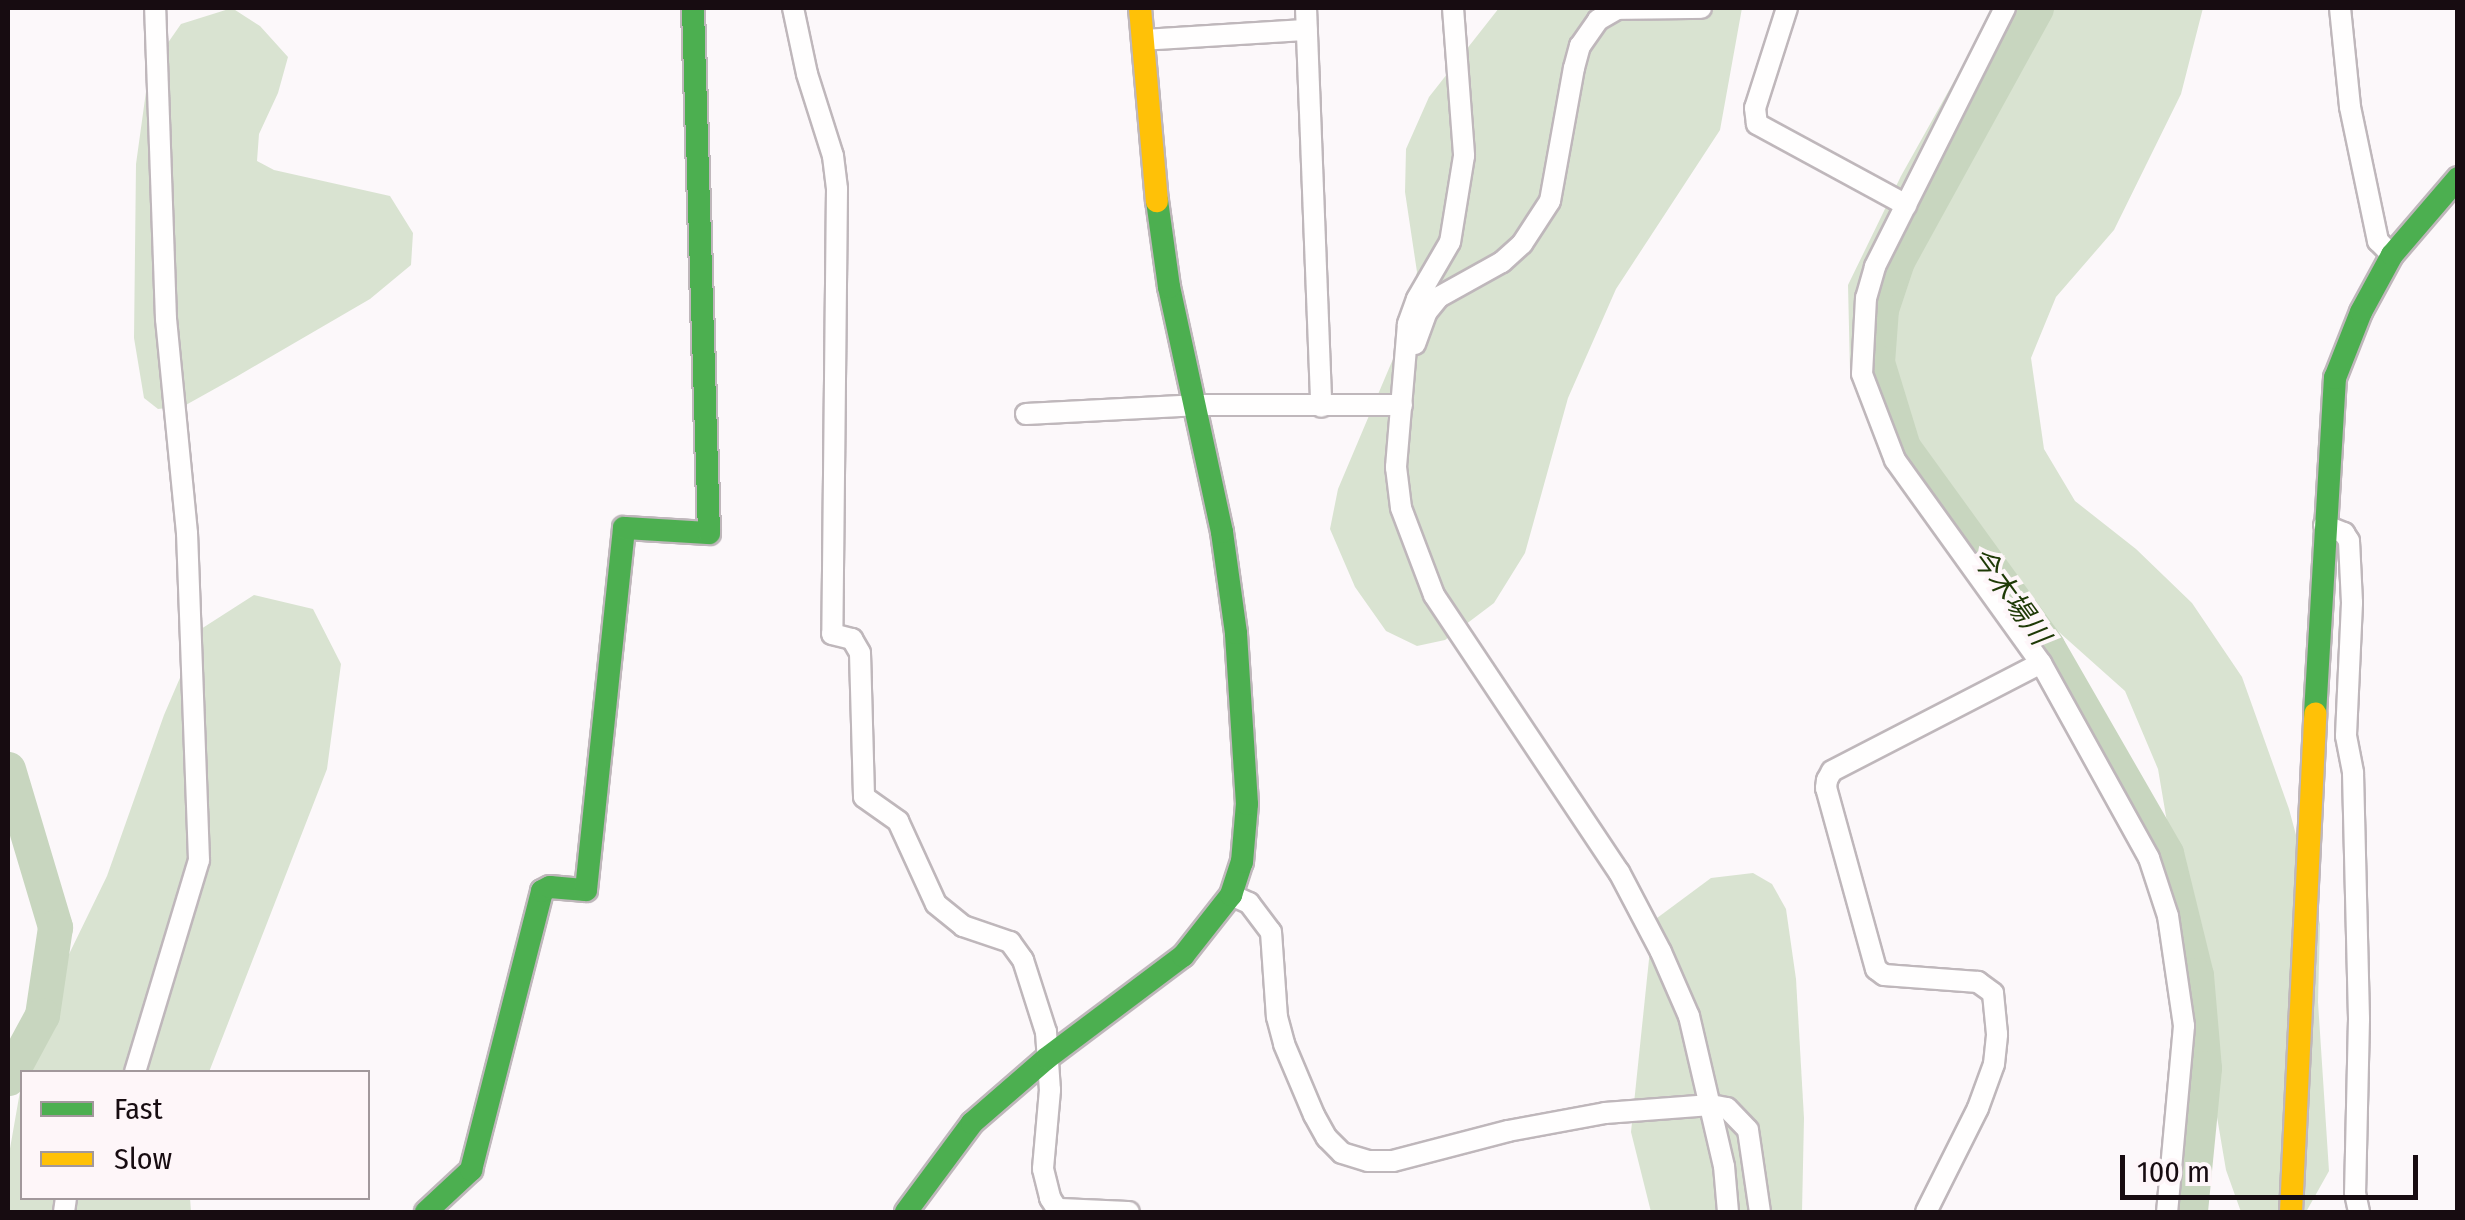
<!DOCTYPE html>
<html>
<head>
<meta charset="utf-8">
<style>
	body { margin:0 }
	#map { position:relative; width:2465px; height:1220px; overflow:hidden; background:#fcf8fa; font-family:"Fira Sans Condensed","Noto Sans JP",sans-serif }
	div>[style] { position:absolute }
	.forest>* { inset:0; background:#d9e3d1 }
	.river>* { height:35px; margin:-17.5px; padding:0 17.5px; transform-origin:17.5px; border-radius:17.5px; background:#c8d6bf }
	.roads { filter:drop-shadow(2px 0 #bfb7bb) drop-shadow(-2px 0 #bfb7bb) drop-shadow(0 2px #bfb7bb) drop-shadow(0 -2px #bfb7bb) }
	.street>* { height:20px; margin:-10px; padding:0 10px; transform-origin:10px; border-radius:10px; background:#fffefe }
	.fast>* { height:22px; margin:-11px; padding:0 11px; transform-origin:11px; border-radius:11px; background:#4caf50 }
	.slow>* { height:22px; margin:-11px; padding:0 11px; transform-origin:11px; border-radius:11px; background:#ffc107 }
	span { translate:-50% -50%; white-space:nowrap; text-align:center; line-height:1.15; -webkit-text-stroke:8px #fef6f9; paint-order:stroke }
	.water-label { font-size:28px; color:#1e3906; font-style:italic }
	.frame { position:absolute; inset:0; border:10px solid #170c11; pointer-events:none }
	.legend { position:absolute; left:20px; top:1070px; width:350px; height:130px; box-sizing:border-box; background:#fef6f9; border:2px solid #a2989c; margin:0; padding:12px 18px; list-style:none; font-size:30px; color:#170c11 }
	.legend li { display:flex; align-items:center; gap:20px; height:50px }
	.legend b { width:50px; border:2px solid #a2989c }
	.scale { position:absolute; left:2120px; top:1155px; width:298px; height:45px; box-sizing:border-box; border:5px solid #170c11; border-top:0; padding-left:12px; font-size:30px; line-height:35px; white-space:nowrap; color:#170c11; -webkit-text-stroke:8px #fef6f9; paint-order:stroke }
</style>
</head>
<body>
<div id="map">
	<div class="forest">
		<div style="clip-path:polygon(232px 8px,260px 26px,288px 57px,278px 93px,259px 134px,257px 161px,274px 170px,390px 196px,413px 233px,411px 265px,370px 299px,236px 377px,184px 406px,158px 409px,144px 398px,134px 338px,136px 164px,149px 70px,181px 24px)"></div>
		<div style="clip-path:polygon(1499px 8px,1742px 8px,1720px 130px,1616px 289px,1568px 398px,1525px 553px,1494px 603px,1445px 640px,1417px 646px,1386px 631px,1355px 587px,1330px 529px,1338px 489px,1401px 340px,1417px 272px,1405px 192px,1406px 149px,1429px 97px)"></div>
		<div style="clip-path:polygon(1995px 8px,2203px 8px,2181px 94px,2114px 230px,2056px 297px,2031px 358px,2044px 449px,2075px 501px,2136px 549px,2192px 603px,2242px 677px,2289px 809px,2320px 924px,2318px 1002px,2329px 1171px,2306px 1212px,2241px 1212px,2226px 1170px,2158px 769px,2125px 691px,1920px 508px,1886px 457px,1850px 371px,1848px 285px,1901px 176px)"></div>
		<div style="clip-path:polygon(254px 595px,313px 609px,341px 664px,327px 769px,209px 1072px,24px 1072px,37px 1020px,107px 876px,164px 715px,201px 629px)"></div>
		<div style="clip-path:polygon(1753px 873px,1772px 884px,1786px 909px,1796px 979px,1804px 1118px,1802px 1212px,1651px 1212px,1631px 1132px,1653px 921px,1711px 878px)"></div>
		<div style="clip-path:polygon(22px 1080px,22px 1198px,190px 1198px,191px 1212px,8px 1212px,8px 1160px)"></div>
	</div>
	<div class="river">
		<div style="left:2036px;top:8px;width:289px;rotate:118.8deg"></div>
		<div style="left:1897px;top:261px;width:51px;rotate:108.4deg"></div>
		<div style="left:1881px;top:309px;width:53px;rotate:94.3deg"></div>
		<div style="left:1877px;top:362px;width:89px;rotate:73deg"></div>
		<div style="left:1903px;top:447px;width:246px;rotate:54.1deg"></div>
		<div style="left:2047px;top:646px;width:239px;rotate:60.1deg"></div>
		<div style="left:2166px;top:853px;width:126px;rotate:76.2deg"></div>
		<div style="left:2196px;top:975px;width:93px;rotate:85.1deg"></div>
		<div style="left:2204px;top:1068px;width:145px;rotate:95.6deg"></div>
		<div style="left:8px;top:769px;width:165px;rotate:73.4deg"></div>
		<div style="left:55px;top:927px;width:89px;rotate:98.4deg"></div>
		<div style="left:42px;top:1015px;width:72px;rotate:118.4deg"></div>
	</div>
	<div class="roads">
		<div class="street">
			<div style="left:793px;top:8px;width:67px;rotate:78deg"></div>
			<div style="left:807px;top:74px;width:86px;rotate:72.4deg"></div>
			<div style="left:833px;top:156px;width:33px;rotate:83deg"></div>
			<div style="left:837px;top:189px;width:445px;rotate:90.6deg"></div>
			<div style="left:832px;top:634px;width:21px;rotate:14deg"></div>
			<div style="left:852px;top:639px;width:16px;rotate:60deg"></div>
			<div style="left:860px;top:653px;width:144px;rotate:88.4deg"></div>
			<div style="left:864px;top:797px;width:42px;rotate:35.2deg"></div>
			<div style="left:898px;top:821px;width:91px;rotate:65.4deg"></div>
			<div style="left:936px;top:904px;width:35px;rotate:39deg"></div>
			<div style="left:963px;top:926px;width:50px;rotate:18.8deg"></div>
			<div style="left:1010px;top:942px;width:22px;rotate:54deg"></div>
			<div style="left:1023px;top:960px;width:76px;rotate:72.3deg"></div>
			<div style="left:1046px;top:1032px;width:58px;rotate:86.1deg"></div>
			<div style="left:1050px;top:1090px;width:79px;rotate:95.1deg"></div>
			<div style="left:1043px;top:1169px;width:30px;rotate:76deg"></div>
			<div style="left:1050px;top:1198px;width:17px;rotate:57deg"></div>
			<div style="left:1306px;top:8px;width:399px;rotate:87.8deg"></div>
			<div style="left:1453px;top:8px;width:148px;rotate:85.7deg"></div>
			<div style="left:1464px;top:156px;width:87px;rotate:99.2deg"></div>
			<div style="left:1450px;top:242px;width:66px;rotate:120.1deg"></div>
			<div style="left:1417px;top:299px;width:27px;rotate:110deg"></div>
			<div style="left:1408px;top:324px;width:144px;rotate:94.8deg"></div>
			<div style="left:1396px;top:467px;width:41px;rotate:83deg"></div>
			<div style="left:1401px;top:508px;width:93px;rotate:69.2deg"></div>
			<div style="left:1434px;top:595px;width:333px;rotate:56.3deg"></div>
			<div style="left:1619px;top:872px;width:90px;rotate:62.3deg"></div>
			<div style="left:1661px;top:952px;width:70px;rotate:66.4deg"></div>
			<div style="left:1689px;top:1016px;width:154px;rotate:76.9deg"></div>
			<div style="left:1724px;top:1166px;width:46px;rotate:85deg"></div>
			<div style="left:1787px;top:8px;width:105px;rotate:107.7deg"></div>
			<div style="left:1755px;top:108px;width:16px;rotate:83deg"></div>
			<div style="left:1757px;top:124px;width:170px;rotate:28.5deg"></div>
			<div style="left:2005px;top:8px;width:290px;rotate:116.7deg"></div>
			<div style="left:1875px;top:267px;width:32px;rotate:106deg"></div>
			<div style="left:1866px;top:298px;width:76px;rotate:93deg"></div>
			<div style="left:1862px;top:374px;width:92px;rotate:69deg"></div>
			<div style="left:1895px;top:460px;width:250px;rotate:54.3deg"></div>
			<div style="left:2041px;top:663px;width:223px;rotate:61deg"></div>
			<div style="left:2149px;top:858px;width:61px;rotate:71.9deg"></div>
			<div style="left:2168px;top:916px;width:111px;rotate:81.7deg"></div>
			<div style="left:2184px;top:1026px;width:187px;rotate:95.2deg"></div>
			<div style="left:2340px;top:8px;width:100px;rotate:84.2deg"></div>
			<div style="left:2350px;top:107px;width:137px;rotate:78.2deg"></div>
			<div style="left:2378px;top:241px;width:20px;rotate:45deg"></div>
			<div style="left:1142px;top:40px;width:165px;rotate:-3.5deg"></div>
			<div style="left:1415px;top:344px;width:33px;rotate:-70deg"></div>
			<div style="left:1426px;top:313px;width:21px;rotate:-51deg"></div>
			<div style="left:1439px;top:297px;width:72px;rotate:-29.1deg"></div>
			<div style="left:1502px;top:262px;width:27px;rotate:-42deg"></div>
			<div style="left:1522px;top:244px;width:51px;rotate:-56.9deg"></div>
			<div style="left:1550px;top:201px;width:135px;rotate:-79.8deg"></div>
			<div style="left:1574px;top:68px;width:23px;rotate:-75deg"></div>
			<div style="left:1580px;top:46px;width:32px;rotate:-55deg"></div>
			<div style="left:1598px;top:20px;width:22px;rotate:-30deg"></div>
			<div style="left:1617px;top:9px;width:84px;rotate:-0.7deg"></div>
			<div style="left:1026px;top:414px;width:169px;rotate:-3deg"></div>
			<div style="left:1195px;top:405px;width:207px"></div>
			<div style="left:2324px;top:525px;width:22px;rotate:22deg"></div>
			<div style="left:2344px;top:533px;width:9px;rotate:58deg"></div>
			<div style="left:2349px;top:541px;width:62px;rotate:87.2deg"></div>
			<div style="left:2352px;top:603px;width:133px;rotate:92.6deg"></div>
			<div style="left:2346px;top:736px;width:38px;rotate:79deg"></div>
			<div style="left:2353px;top:773px;width:246px;rotate:88.6deg"></div>
			<div style="left:2359px;top:1019px;width:174px;rotate:91.3deg"></div>
			<div style="left:2355px;top:1193px;width:19px;rotate:78deg"></div>
			<div style="left:1231px;top:895px;width:20px;rotate:24deg"></div>
			<div style="left:1249px;top:903px;width:36px;rotate:53deg"></div>
			<div style="left:1271px;top:932px;width:85px;rotate:86deg"></div>
			<div style="left:1277px;top:1017px;width:28px;rotate:75deg"></div>
			<div style="left:1284px;top:1044px;width:77px;rotate:67.1deg"></div>
			<div style="left:1314px;top:1115px;width:26px;rotate:61deg"></div>
			<div style="left:1327px;top:1138px;width:21px;rotate:45deg"></div>
			<div style="left:1342px;top:1153px;width:27px;rotate:17deg"></div>
			<div style="left:1368px;top:1161px;width:25px"></div>
			<div style="left:1393px;top:1161px;width:119px;rotate:-14.6deg"></div>
			<div style="left:1508px;top:1131px;width:99px;rotate:-10.5deg"></div>
			<div style="left:1605px;top:1113px;width:106px;rotate:-4.3deg"></div>
			<div style="left:1711px;top:1105px;width:16px;rotate:11deg"></div>
			<div style="left:1727px;top:1108px;width:30px;rotate:46deg"></div>
			<div style="left:1748px;top:1130px;width:83px;rotate:81.7deg"></div>
			<div style="left:135px;top:1072px;width:221px;rotate:-73.2deg"></div>
			<div style="left:199px;top:860px;width:327px;rotate:-92.1deg"></div>
			<div style="left:187px;top:533px;width:215px;rotate:-95.6deg"></div>
			<div style="left:166px;top:319px;width:311px;rotate:-92deg"></div>
			<div style="left:1059px;top:1209px;width:70px;rotate:2.5deg"></div>
			<div style="left:64px;top:1212px;width:14px;rotate:-82deg"></div>
			<div style="left:1926px;top:1212px;width:116px;rotate:-63.4deg"></div>
			<div style="left:1978px;top:1108px;width:47px;rotate:-70deg"></div>
			<div style="left:1994px;top:1064px;width:30px;rotate:-84deg"></div>
			<div style="left:1997px;top:1034px;width:41px;rotate:-95.6deg"></div>
			<div style="left:1993px;top:993px;width:19px;rotate:-144deg"></div>
			<div style="left:1978px;top:982px;width:94px;rotate:-175.7deg"></div>
			<div style="left:1884px;top:975px;width:10px;rotate:-143deg"></div>
			<div style="left:1876px;top:969px;width:188px;rotate:-105.4deg"></div>
			<div style="left:1826px;top:788px;width:8px;rotate:-83deg"></div>
			<div style="left:1827px;top:780px;width:10px;rotate:-61deg"></div>
			<div style="left:1832px;top:771px;width:235px;rotate:-27.3deg"></div>
		</div>
		<div class="fast">
			<div style="left:2315px;top:714px;width:337px;rotate:-86.6deg"></div>
			<div style="left:2335px;top:378px;width:71px;rotate:-68.5deg"></div>
			<div style="left:2361px;top:312px;width:65px;rotate:-61.5deg"></div>
			<div style="left:2392px;top:255px;width:101px;rotate:-49.4deg"></div>
			<div style="left:426px;top:1212px;width:62px;rotate:-43deg"></div>
			<div style="left:471px;top:1170px;width:288px;rotate:-75.7deg"></div>
			<div style="left:542px;top:891px;width:9px;rotate:-27deg"></div>
			<div style="left:550px;top:887px;width:36px;rotate:5deg"></div>
			<div style="left:586px;top:890px;width:364px;rotate:-84deg"></div>
			<div style="left:624px;top:528px;width:85px;rotate:3.4deg"></div>
			<div style="left:709px;top:533px;width:525px;rotate:-91.75deg"></div>
			<div style="left:906px;top:1212px;width:111px;rotate:-53.4deg"></div>
			<div style="left:972px;top:1123px;width:99px;rotate:-40.9deg"></div>
			<div style="left:1047px;top:1058px;width:170px;rotate:-36.9deg"></div>
			<div style="left:1183px;top:956px;width:78px;rotate:-51.8deg"></div>
			<div style="left:1231px;top:895px;width:35px;rotate:-72deg"></div>
			<div style="left:1242px;top:862px;width:58px;rotate:-85.1deg"></div>
			<div style="left:1247px;top:804px;width:171px;rotate:-93.7deg"></div>
			<div style="left:1236px;top:633px;width:102px;rotate:-97.9deg"></div>
			<div style="left:1222px;top:532px;width:251px;rotate:-102.2deg"></div>
			<div style="left:1169px;top:287px;width:87px;rotate:-97.9deg"></div>
		</div>
		<div class="slow">
			<div style="left:1140px;top:8px;width:194px;rotate:85deg"></div>
			<div style="left:2291px;top:1212px;width:499px;rotate:-87.2deg"></div>
		</div>
	</div>
	<div class="water-label">
		<span style="left:2010px;top:596px;rotate:54deg">今木場川</span>
	</div>
	<div class="frame"></div>
	<ul class="legend">
	<li><b style="height:12px;background:#4caf50"></b>Fast</li>
	<li><b style="height:12px;background:#ffc107"></b>Slow</li>
	</ul>
	<div class="scale">100 m</div>
</div>
</body>
</html>
